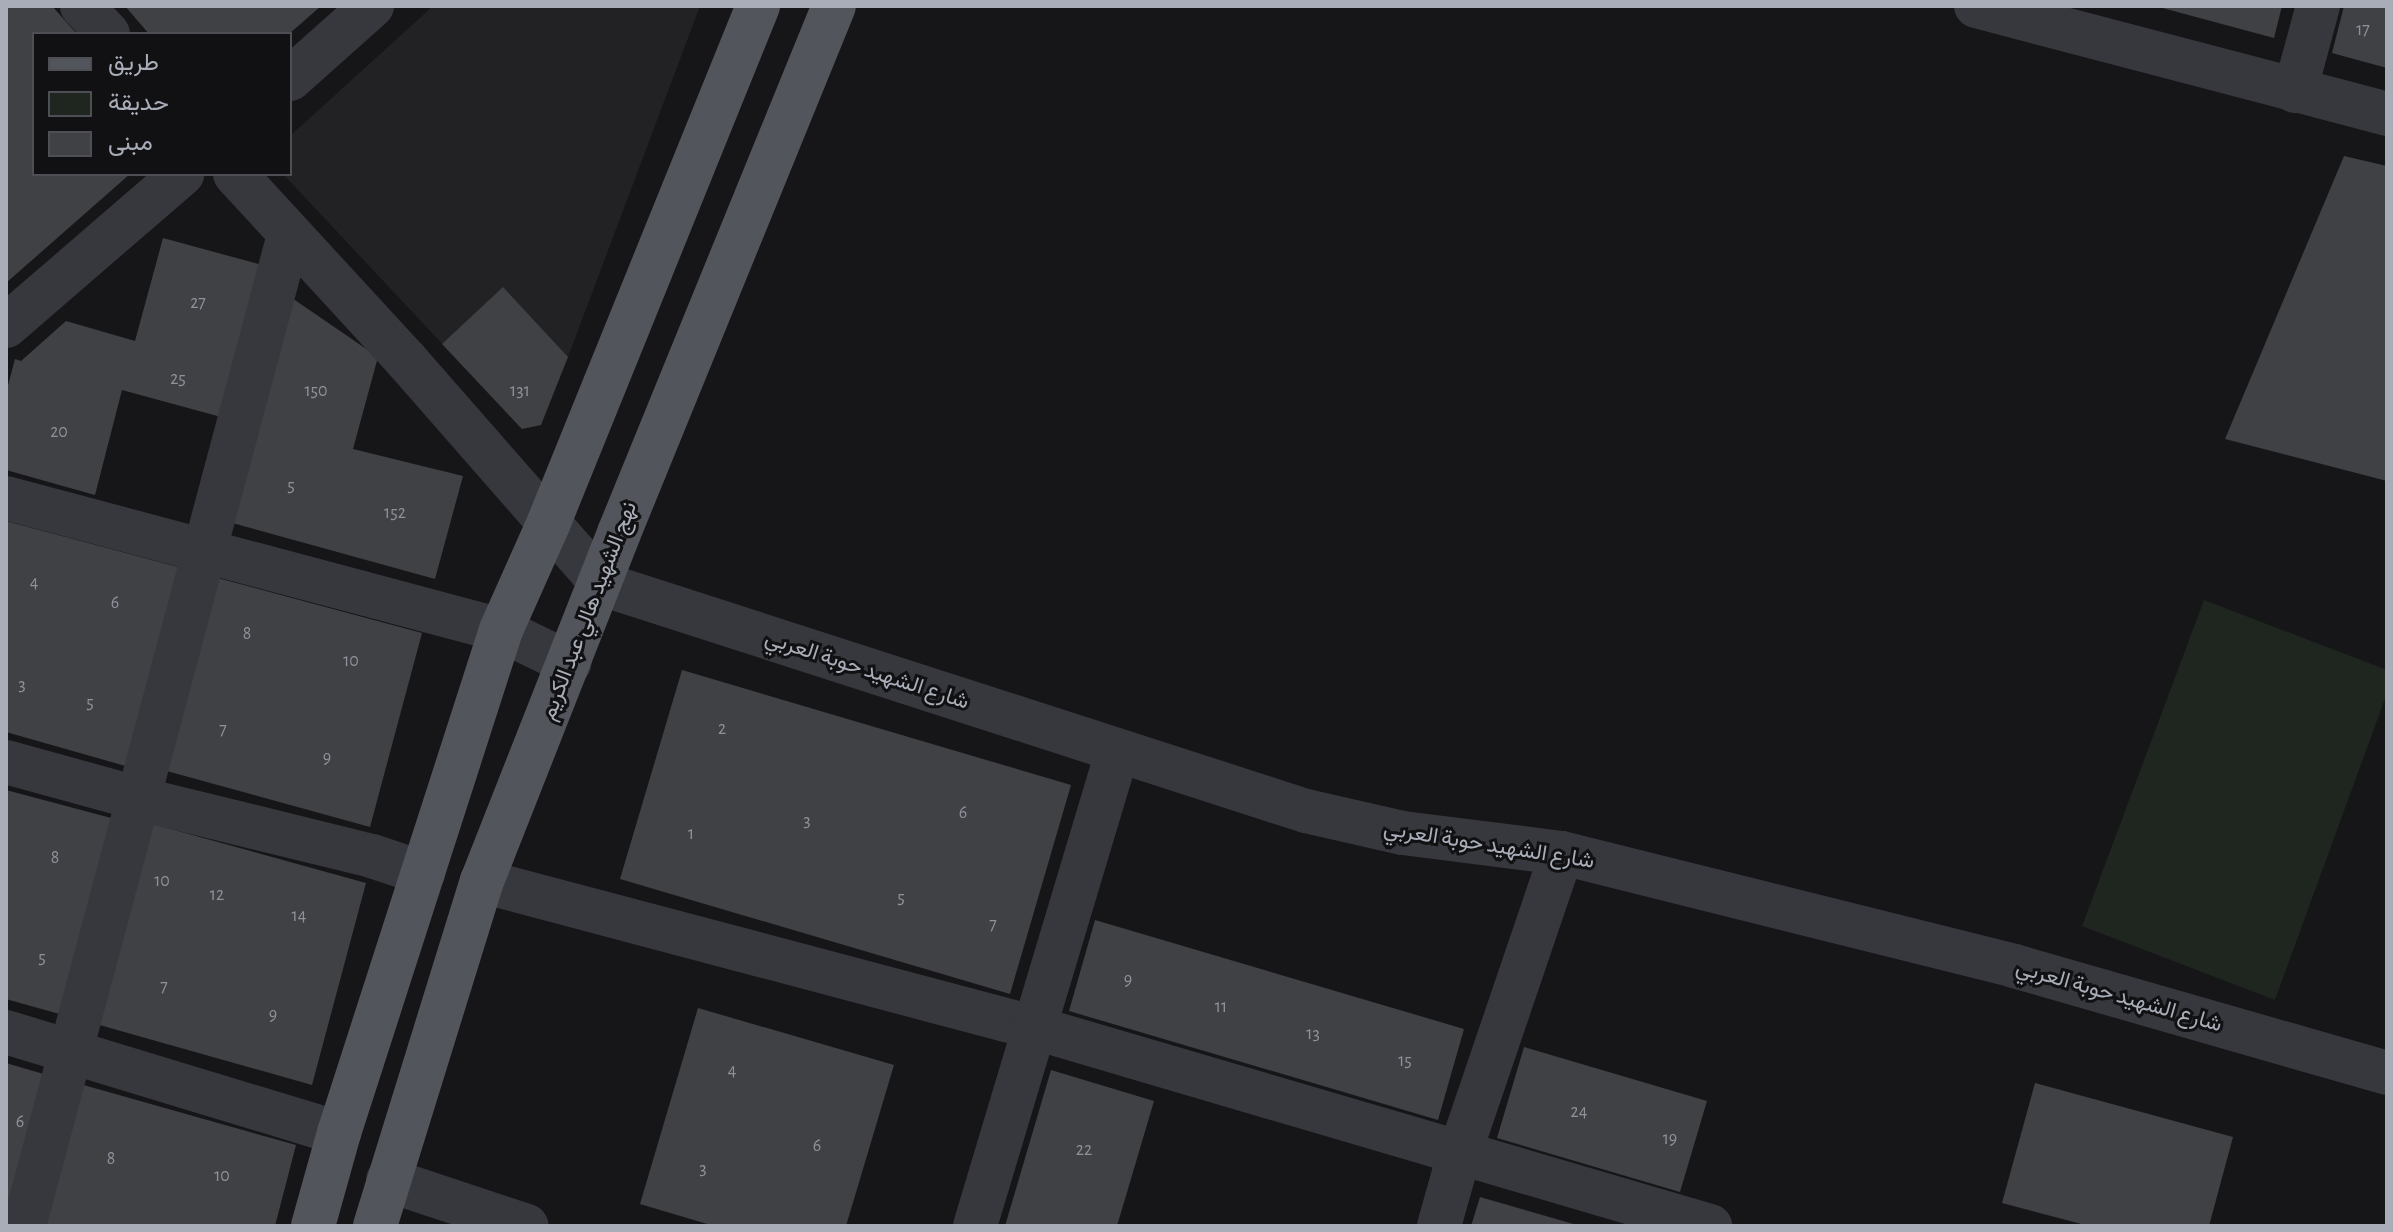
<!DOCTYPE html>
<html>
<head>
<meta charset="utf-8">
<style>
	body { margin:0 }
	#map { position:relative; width:2393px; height:1232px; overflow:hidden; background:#161618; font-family:"Alegreya Sans",Vazirmatn,sans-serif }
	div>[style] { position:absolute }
	.built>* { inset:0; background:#222225 }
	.green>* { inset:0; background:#1e261f }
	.building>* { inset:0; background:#404145 }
	.minor>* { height:44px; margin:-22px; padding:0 22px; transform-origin:22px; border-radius:22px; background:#37383d }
	.major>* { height:44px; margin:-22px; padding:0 22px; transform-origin:22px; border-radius:22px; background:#53555c }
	span { translate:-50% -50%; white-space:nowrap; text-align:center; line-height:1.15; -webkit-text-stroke:6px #111113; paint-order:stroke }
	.number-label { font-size:18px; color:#8e929b }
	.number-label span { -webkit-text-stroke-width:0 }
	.street-label { font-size:22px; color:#a8adb8 }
	.frame { position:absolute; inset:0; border:8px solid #a8adb8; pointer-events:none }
	.legend { position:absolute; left:32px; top:32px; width:260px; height:144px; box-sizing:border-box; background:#111113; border:2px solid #4d4f55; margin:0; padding:10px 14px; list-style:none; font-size:24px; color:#a8adb8 }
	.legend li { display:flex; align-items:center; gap:16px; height:40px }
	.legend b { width:40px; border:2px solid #4d4f55 }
</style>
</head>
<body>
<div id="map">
	<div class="built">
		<div style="clip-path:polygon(433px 6px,700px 6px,568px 357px,522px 429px,283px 174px,290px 174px,290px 136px)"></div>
	</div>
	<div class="green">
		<div style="clip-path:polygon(2204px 600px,2387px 670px,2387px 693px,2275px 1000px,2082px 926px)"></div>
	</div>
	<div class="building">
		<div style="clip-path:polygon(6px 6px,52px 6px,77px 34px,34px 34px,34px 174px,130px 174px,6px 283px)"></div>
		<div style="clip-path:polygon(125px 6px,321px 6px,289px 34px,149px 34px)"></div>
		<div style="clip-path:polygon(2155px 6px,2282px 6px,2274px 38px)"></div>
		<div style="clip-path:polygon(2344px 6px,2387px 6px,2387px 68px,2332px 53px)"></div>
		<div style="clip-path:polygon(2344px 156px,2387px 166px,2387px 481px,2225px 439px)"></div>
		<div style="clip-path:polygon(163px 238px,262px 265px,221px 417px,122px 390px,95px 495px,6px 470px,6px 393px,15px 359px,21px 361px,66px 321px,135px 341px)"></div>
		<div style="clip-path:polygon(503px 287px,568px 357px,541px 425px,522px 429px,442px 344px)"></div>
		<div style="clip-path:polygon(289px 296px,378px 357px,353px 449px,463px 476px,435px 579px,229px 522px)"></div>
		<div style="clip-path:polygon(6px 521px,182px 568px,129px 767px,6px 732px)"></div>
		<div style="clip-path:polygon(214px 577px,422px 633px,370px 827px,163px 770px)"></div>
		<div style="clip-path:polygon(682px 670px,1071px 785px,1010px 994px,620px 879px)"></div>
		<div style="clip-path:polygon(6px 790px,115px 819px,63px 1015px,6px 999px)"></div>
		<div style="clip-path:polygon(149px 823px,366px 883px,312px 1085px,96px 1024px)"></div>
		<div style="clip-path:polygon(1095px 920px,1464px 1029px,1438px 1120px,1069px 1011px)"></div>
		<div style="clip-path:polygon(698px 1008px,894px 1065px,846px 1226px,714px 1226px,640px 1204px)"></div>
		<div style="clip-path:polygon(1524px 1047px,1707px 1101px,1680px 1192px,1497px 1138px)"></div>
		<div style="clip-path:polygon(6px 1063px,47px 1075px,6px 1226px)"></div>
		<div style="clip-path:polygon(1051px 1070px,1154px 1101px,1117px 1226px,1005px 1226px)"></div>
		<div style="clip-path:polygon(2035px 1083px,2233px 1137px,2209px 1226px,2089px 1226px,2002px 1203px)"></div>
		<div style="clip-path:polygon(80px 1084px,296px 1145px,275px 1226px,43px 1226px)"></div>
		<div style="clip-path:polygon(1480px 1197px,1577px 1225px,1577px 1226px,1471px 1226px)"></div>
	</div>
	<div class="minor">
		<div style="left:82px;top:6px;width:38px;rotate:47deg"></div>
		<div style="left:1976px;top:6px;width:425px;rotate:14.7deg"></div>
		<div style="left:290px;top:79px;width:110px;rotate:-41.7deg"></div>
		<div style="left:2295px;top:91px;width:88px;rotate:-74.9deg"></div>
		<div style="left:235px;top:174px;width:254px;rotate:47.4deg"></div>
		<div style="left:407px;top:361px;width:296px;rotate:48.8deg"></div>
		<div style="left:602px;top:584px;width:740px;rotate:17.87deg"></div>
		<div style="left:1306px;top:811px;width:99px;rotate:12.8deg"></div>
		<div style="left:1403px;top:833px;width:160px;rotate:7.2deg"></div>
		<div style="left:1562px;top:853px;width:466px;rotate:14deg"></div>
		<div style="left:2014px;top:966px;width:388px;rotate:16deg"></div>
		<div style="left:6px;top:326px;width:233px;rotate:-40.8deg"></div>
		<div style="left:6px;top:498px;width:512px;rotate:14.93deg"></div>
		<div style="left:501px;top:630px;width:76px;rotate:25.9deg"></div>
		<div style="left:6px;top:762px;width:139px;rotate:15.4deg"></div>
		<div style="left:140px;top:799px;width:239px;rotate:13.8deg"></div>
		<div style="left:372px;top:856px;width:54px;rotate:18.4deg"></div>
		<div style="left:482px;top:881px;width:569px;rotate:14.87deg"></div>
		<div style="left:1032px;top:1027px;width:707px;rotate:16.36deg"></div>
		<div style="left:6px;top:1032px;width:348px;rotate:16.9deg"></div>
		<div style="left:388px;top:1180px;width:146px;rotate:18.3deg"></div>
		<div style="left:24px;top:1226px;width:1026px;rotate:-75.03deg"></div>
		<div style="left:975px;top:1226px;width:495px;rotate:-73.3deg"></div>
		<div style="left:1439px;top:1226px;width:74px;rotate:-74.3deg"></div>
		<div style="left:1459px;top:1155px;width:319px;rotate:-71.2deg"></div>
	</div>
	<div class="major">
		<div style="left:313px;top:1226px;width:97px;rotate:-74.4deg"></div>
		<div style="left:339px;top:1133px;width:528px;rotate:-72.15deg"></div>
		<div style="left:501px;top:630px;width:118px;rotate:-66deg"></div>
		<div style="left:549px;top:522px;width:557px;rotate:-67.95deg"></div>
		<div style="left:375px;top:1226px;width:361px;rotate:-72.8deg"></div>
		<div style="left:482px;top:881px;width:374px;rotate:-68.5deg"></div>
		<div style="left:619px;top:533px;width:569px;rotate:-67.81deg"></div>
	</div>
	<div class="number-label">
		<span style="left:2363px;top:30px">17</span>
		<span style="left:198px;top:303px">27</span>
		<span style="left:178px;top:379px">25</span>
		<span style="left:316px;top:391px">150</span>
		<span style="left:520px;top:391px">131</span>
		<span style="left:59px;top:432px">20</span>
		<span style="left:291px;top:486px">5</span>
		<span style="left:395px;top:513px">152</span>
		<span style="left:34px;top:583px">4</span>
		<span style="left:115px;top:603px">6</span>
		<span style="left:247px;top:634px">8</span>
		<span style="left:351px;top:661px">10</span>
		<span style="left:22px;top:685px">3</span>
		<span style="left:90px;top:703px">5</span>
		<span style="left:722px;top:729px">2</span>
		<span style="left:223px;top:730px">7</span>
		<span style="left:327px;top:758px">9</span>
		<span style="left:963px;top:813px">6</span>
		<span style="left:807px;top:821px">3</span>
		<span style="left:691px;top:834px">1</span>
		<span style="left:55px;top:858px">8</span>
		<span style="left:162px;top:881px">10</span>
		<span style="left:217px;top:895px">12</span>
		<span style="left:901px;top:898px">5</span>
		<span style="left:299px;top:916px">14</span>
		<span style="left:993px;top:925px">7</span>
		<span style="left:42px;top:958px">5</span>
		<span style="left:1128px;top:980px">9</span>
		<span style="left:164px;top:987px">7</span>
		<span style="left:1221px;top:1007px">11</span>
		<span style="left:273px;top:1015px">9</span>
		<span style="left:1313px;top:1034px">13</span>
		<span style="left:1405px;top:1061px">15</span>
		<span style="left:732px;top:1071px">4</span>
		<span style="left:1579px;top:1112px">24</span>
		<span style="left:20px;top:1122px">6</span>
		<span style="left:1670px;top:1139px">19</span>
		<span style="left:817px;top:1146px">6</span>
		<span style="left:1084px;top:1150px">22</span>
		<span style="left:111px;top:1159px">8</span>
		<span style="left:703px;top:1169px">3</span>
		<span style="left:222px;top:1176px">10</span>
	</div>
	<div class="street-label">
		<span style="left:589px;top:611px;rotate:-69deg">نهج الشهيد هالي عبد الكريم</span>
		<span style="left:867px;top:670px;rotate:18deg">شارع الشهيد حوبة العربي</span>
		<span style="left:1489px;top:845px;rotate:9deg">شارع الشهيد حوبة العربي</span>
		<span style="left:2119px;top:996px;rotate:16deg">شارع الشهيد حوبة العربي</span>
	</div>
	<div class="frame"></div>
	<ul class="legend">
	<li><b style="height:10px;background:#53555c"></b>طريق</li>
	<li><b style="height:22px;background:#1e261f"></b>حديقة</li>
	<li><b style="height:22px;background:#404145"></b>مبنى</li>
	</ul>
</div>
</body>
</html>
